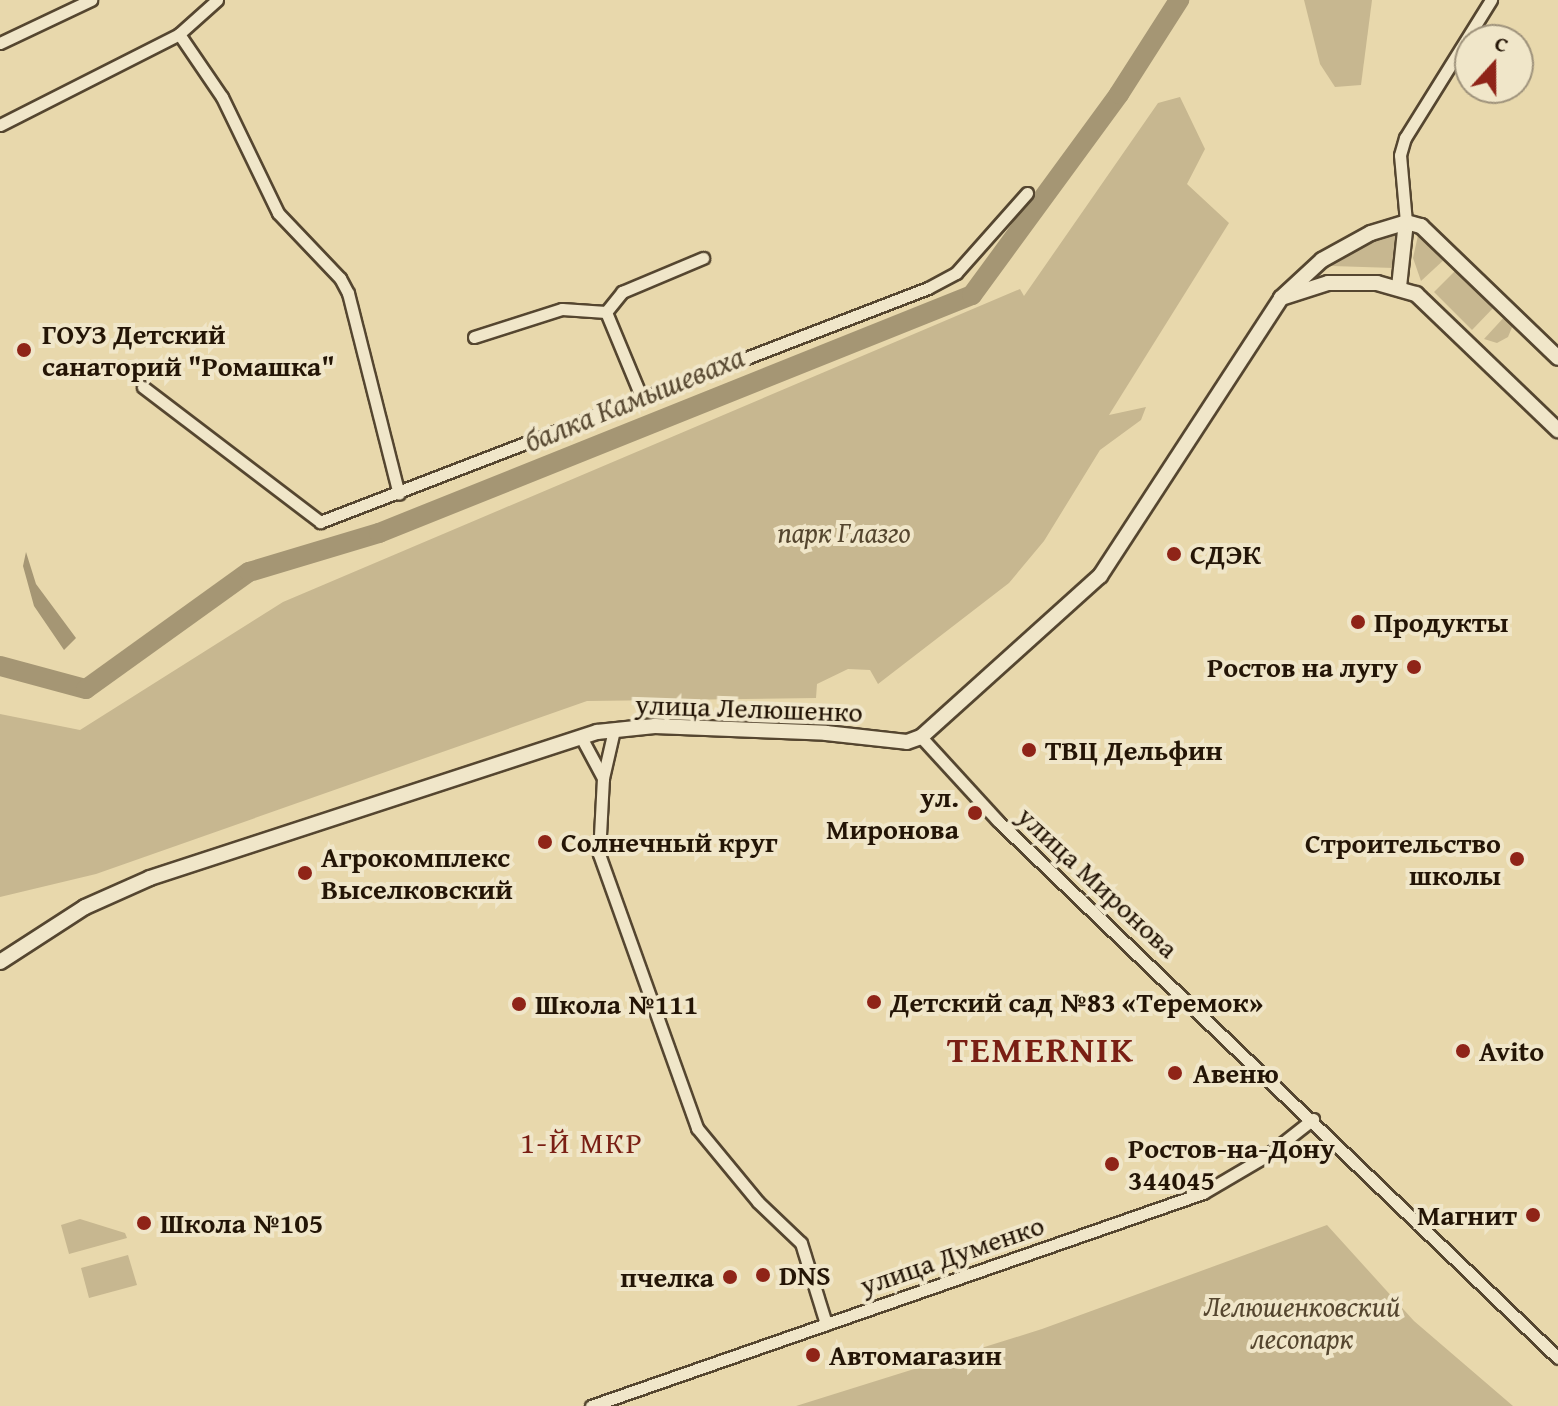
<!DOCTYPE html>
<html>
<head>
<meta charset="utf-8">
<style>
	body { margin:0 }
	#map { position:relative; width:1558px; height:1406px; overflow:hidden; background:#e8d8ac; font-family:"Gentium Book Plus",serif }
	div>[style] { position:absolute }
	.green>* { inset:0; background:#c7b790 }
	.water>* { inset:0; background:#a59674 }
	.river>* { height:20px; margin:-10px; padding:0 10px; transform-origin:10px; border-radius:10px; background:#a59674 }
	.roads { filter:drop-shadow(2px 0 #554630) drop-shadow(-2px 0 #554630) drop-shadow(0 2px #554630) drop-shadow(0 -2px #554630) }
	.minor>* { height:11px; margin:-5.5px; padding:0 5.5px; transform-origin:5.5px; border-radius:5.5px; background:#f0e6c9 }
	.tertiary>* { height:14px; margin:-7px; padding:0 7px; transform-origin:7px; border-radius:7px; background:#f0e6c9 }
	.dots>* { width:22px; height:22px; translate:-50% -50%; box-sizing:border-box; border:4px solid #f0e6c9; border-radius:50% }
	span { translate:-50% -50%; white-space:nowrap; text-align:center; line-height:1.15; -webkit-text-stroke:8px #f0e6c9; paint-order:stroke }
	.poi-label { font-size:28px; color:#241506; font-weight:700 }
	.left { translate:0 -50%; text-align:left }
	.right { translate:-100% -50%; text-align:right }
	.park-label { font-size:28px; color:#55462f; font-style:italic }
	.street-label { font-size:28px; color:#241506 }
	.water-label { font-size:30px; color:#584932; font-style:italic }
	.neighbourhood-label { font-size:30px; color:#7a1f14; letter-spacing:2px }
	.district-label { font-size:36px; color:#7a1f14; font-weight:700; letter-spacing:2px }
	.north { position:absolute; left:1454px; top:24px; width:80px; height:80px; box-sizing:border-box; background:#f0e6c9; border:2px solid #9e927b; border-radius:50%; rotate:21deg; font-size:22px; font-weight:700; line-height:32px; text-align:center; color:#241506 }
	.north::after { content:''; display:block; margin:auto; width:28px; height:36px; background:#8f2418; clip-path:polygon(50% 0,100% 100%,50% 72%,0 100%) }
</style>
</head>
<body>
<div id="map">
	<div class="green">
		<div style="clip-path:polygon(1304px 0,1372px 0,1361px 85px,1335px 87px,1320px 64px)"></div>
		<div style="clip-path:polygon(1180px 97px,1205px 149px,1187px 184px,1229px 223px,1109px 415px,1146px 407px,1141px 420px,1100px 450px,1044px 541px,1009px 583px,878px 684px,870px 670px,848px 669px,817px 684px,816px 698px,587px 701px,96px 874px,0 897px,0 714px,80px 730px,283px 602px,1020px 289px,1024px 296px,1158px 103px)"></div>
		<div style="clip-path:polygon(1397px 229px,1394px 268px,1332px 266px,1335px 260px)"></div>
		<div style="clip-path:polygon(1419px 231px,1447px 257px,1421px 281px,1413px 258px)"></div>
		<div style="clip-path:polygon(1459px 267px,1497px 304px,1472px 330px,1434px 292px)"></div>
		<div style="clip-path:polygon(1507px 314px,1513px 325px,1508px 337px,1497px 343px,1484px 339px)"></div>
		<div style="clip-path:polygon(80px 1219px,125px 1233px,127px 1238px,69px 1254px,61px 1225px)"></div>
		<div style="clip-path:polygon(1327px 1225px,1414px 1321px,1513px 1406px,796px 1406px,1042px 1329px)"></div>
		<div style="clip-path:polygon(128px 1255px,137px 1285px,89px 1298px,81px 1268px)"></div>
	</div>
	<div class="water">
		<div style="clip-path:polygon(26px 552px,36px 584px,76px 638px,64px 650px,34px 606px,23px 566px)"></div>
	</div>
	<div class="river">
		<div style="left:0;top:666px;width:89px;rotate:15deg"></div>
		<div style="left:86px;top:689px;width:201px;rotate:-35.7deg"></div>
		<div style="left:249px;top:572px;width:136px;rotate:-16.7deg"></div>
		<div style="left:379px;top:533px;width:639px;rotate:-21.87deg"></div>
		<div style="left:972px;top:295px;width:249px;rotate:-53.8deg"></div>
		<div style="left:1119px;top:94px;width:112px;rotate:-57.4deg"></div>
	</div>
	<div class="roads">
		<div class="minor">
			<div style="left:179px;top:34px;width:76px;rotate:55.7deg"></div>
			<div style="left:222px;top:97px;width:129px;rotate:64.2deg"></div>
			<div style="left:278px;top:213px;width:90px;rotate:46.4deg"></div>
			<div style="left:340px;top:278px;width:17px;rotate:62deg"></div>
			<div style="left:348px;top:293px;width:207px;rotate:75.8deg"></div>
			<div style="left:0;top:43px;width:101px;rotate:-25.3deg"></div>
			<div style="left:0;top:125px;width:201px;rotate:-26.9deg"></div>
			<div style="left:179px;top:34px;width:51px;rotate:-41.8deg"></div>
			<div style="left:1406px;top:222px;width:67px;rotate:-95.1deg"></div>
			<div style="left:1400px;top:155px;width:18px;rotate:-74deg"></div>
			<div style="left:1405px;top:138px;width:163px;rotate:-58.1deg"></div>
			<div style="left:606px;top:312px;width:91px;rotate:67.4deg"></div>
			<div style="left:474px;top:337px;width:92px;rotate:-17.7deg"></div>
			<div style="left:562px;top:309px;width:44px;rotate:3.9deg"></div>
			<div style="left:606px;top:312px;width:26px;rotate:-51deg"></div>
			<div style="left:622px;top:292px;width:88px;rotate:-22.8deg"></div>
			<div style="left:143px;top:387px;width:223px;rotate:37.3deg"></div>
			<div style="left:320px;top:522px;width:651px;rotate:-21.05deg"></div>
			<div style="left:928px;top:288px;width:32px;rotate:-28deg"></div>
			<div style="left:956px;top:273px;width:107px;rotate:-48.4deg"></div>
			<div style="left:581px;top:737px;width:47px;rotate:61.8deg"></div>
			<div style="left:603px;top:778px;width:76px;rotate:93deg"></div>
			<div style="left:599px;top:854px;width:291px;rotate:70.3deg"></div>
			<div style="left:697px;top:1128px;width:96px;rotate:50.5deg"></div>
			<div style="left:758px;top:1202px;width:59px;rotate:43.6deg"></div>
			<div style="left:801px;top:1243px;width:85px;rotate:72.8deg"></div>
			<div style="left:921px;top:737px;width:113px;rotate:47.5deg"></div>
			<div style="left:997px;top:820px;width:777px;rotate:43.8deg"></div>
			<div style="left:603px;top:778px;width:49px;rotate:-77.1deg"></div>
			<div style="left:591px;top:1406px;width:648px;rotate:-19.19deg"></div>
			<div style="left:1203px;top:1193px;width:73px;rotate:-30.4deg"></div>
			<div style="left:1266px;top:1156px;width:60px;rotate:-38.2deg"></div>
		</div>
		<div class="tertiary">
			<div style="left:1399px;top:287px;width:65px;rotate:-83.9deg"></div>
			<div style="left:1281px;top:298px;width:49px;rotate:-17.7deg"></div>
			<div style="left:1328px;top:283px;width:49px"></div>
			<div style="left:1377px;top:283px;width:41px;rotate:15.8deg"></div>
			<div style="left:1416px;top:294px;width:197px;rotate:43.8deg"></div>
			<div style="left:0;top:962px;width:101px;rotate:-32.9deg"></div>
			<div style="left:85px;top:907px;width:71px;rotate:-24deg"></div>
			<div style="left:150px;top:878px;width:470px;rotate:-18.1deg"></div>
			<div style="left:597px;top:732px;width:58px;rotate:-5.9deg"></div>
			<div style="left:655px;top:726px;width:171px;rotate:2.3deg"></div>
			<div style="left:826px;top:733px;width:81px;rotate:6.3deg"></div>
			<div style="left:907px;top:742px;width:15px;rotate:-20deg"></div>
			<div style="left:921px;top:737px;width:241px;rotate:-42deg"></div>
			<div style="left:1100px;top:576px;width:332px;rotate:-56.9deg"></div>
			<div style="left:1281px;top:298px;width:56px;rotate:-42.8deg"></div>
			<div style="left:1322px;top:260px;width:56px;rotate:-28.9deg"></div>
			<div style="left:1371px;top:233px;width:37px;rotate:-17deg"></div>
			<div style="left:1406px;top:222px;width:16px;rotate:15deg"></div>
			<div style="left:1421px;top:226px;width:190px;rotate:43.9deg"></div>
		</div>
	</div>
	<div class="dots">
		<div style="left:24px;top:350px;background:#8f2418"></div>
		<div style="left:1174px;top:554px;background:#8f2418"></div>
		<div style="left:1358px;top:622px;background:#8f2418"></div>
		<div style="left:1414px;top:667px;background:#8f2418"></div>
		<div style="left:1029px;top:750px;background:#8f2418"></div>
		<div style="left:975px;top:813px;background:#8f2418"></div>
		<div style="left:545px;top:842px;background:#8f2418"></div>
		<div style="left:1517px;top:859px;background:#8f2418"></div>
		<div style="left:305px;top:873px;background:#8f2418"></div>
		<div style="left:874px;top:1002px;background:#8f2418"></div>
		<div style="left:519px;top:1004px;background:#8f2418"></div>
		<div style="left:1463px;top:1051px;background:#8f2418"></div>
		<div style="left:1175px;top:1073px;background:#8f2418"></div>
		<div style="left:1112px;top:1164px;background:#8f2418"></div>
		<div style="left:1533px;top:1215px;background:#8f2418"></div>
		<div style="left:144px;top:1223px;background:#8f2418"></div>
		<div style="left:763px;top:1275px;background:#8f2418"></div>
		<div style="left:730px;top:1277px;background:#8f2418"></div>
		<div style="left:813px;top:1355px;background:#8f2418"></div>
	</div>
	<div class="poi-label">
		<span class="left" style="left:42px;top:350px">ГОУЗ Детский<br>санаторий "Ромашка"</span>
		<span class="left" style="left:1190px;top:554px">СДЭК</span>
		<span class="left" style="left:1374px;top:622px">Продукты</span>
		<span class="right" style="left:1398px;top:667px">Ростов на лугу</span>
		<span class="left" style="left:1045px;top:750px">ТВЦ Дельфин</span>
		<span class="right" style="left:959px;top:813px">ул.<br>Миронова</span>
		<span class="left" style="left:561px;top:842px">Солнечный круг</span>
		<span class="right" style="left:1501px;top:859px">Строительство<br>школы</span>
		<span class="left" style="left:321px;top:873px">Агрокомплекс<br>Выселковский</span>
		<span class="left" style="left:890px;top:1002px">Детский сад №83 «Теремок»</span>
		<span class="left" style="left:535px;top:1004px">Школа №111</span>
		<span class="left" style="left:1479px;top:1051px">Avito</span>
		<span class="left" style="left:1193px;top:1073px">Авеню</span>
		<span class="left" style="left:1128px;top:1164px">Ростов-на-Дону<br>344045</span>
		<span class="right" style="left:1517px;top:1215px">Магнит</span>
		<span class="left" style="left:160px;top:1223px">Школа №105</span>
		<span class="left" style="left:779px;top:1275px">DNS</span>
		<span class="right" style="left:714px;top:1277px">пчелка</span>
		<span class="left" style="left:829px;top:1355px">Автомагазин</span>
	</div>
	<div class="park-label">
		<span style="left:844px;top:532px">парк Глазго</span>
		<span style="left:1302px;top:1322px">Лелюшенковский<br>лесопарк</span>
	</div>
	<div class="street-label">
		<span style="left:749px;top:708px;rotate:2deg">улица Лелюшенко</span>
		<span style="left:1098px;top:882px;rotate:43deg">улица Миронова</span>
		<span style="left:952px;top:1255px;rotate:-19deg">улица Думенко</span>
	</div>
	<div class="water-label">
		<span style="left:634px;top:398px;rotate:-22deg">балка Камышеваха</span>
	</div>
	<div class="neighbourhood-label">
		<span style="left:582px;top:1142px">1-Й МКР</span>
	</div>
	<div class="district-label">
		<span style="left:1041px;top:1049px">TEMERNIK</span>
	</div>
	<div class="north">С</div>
</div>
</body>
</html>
